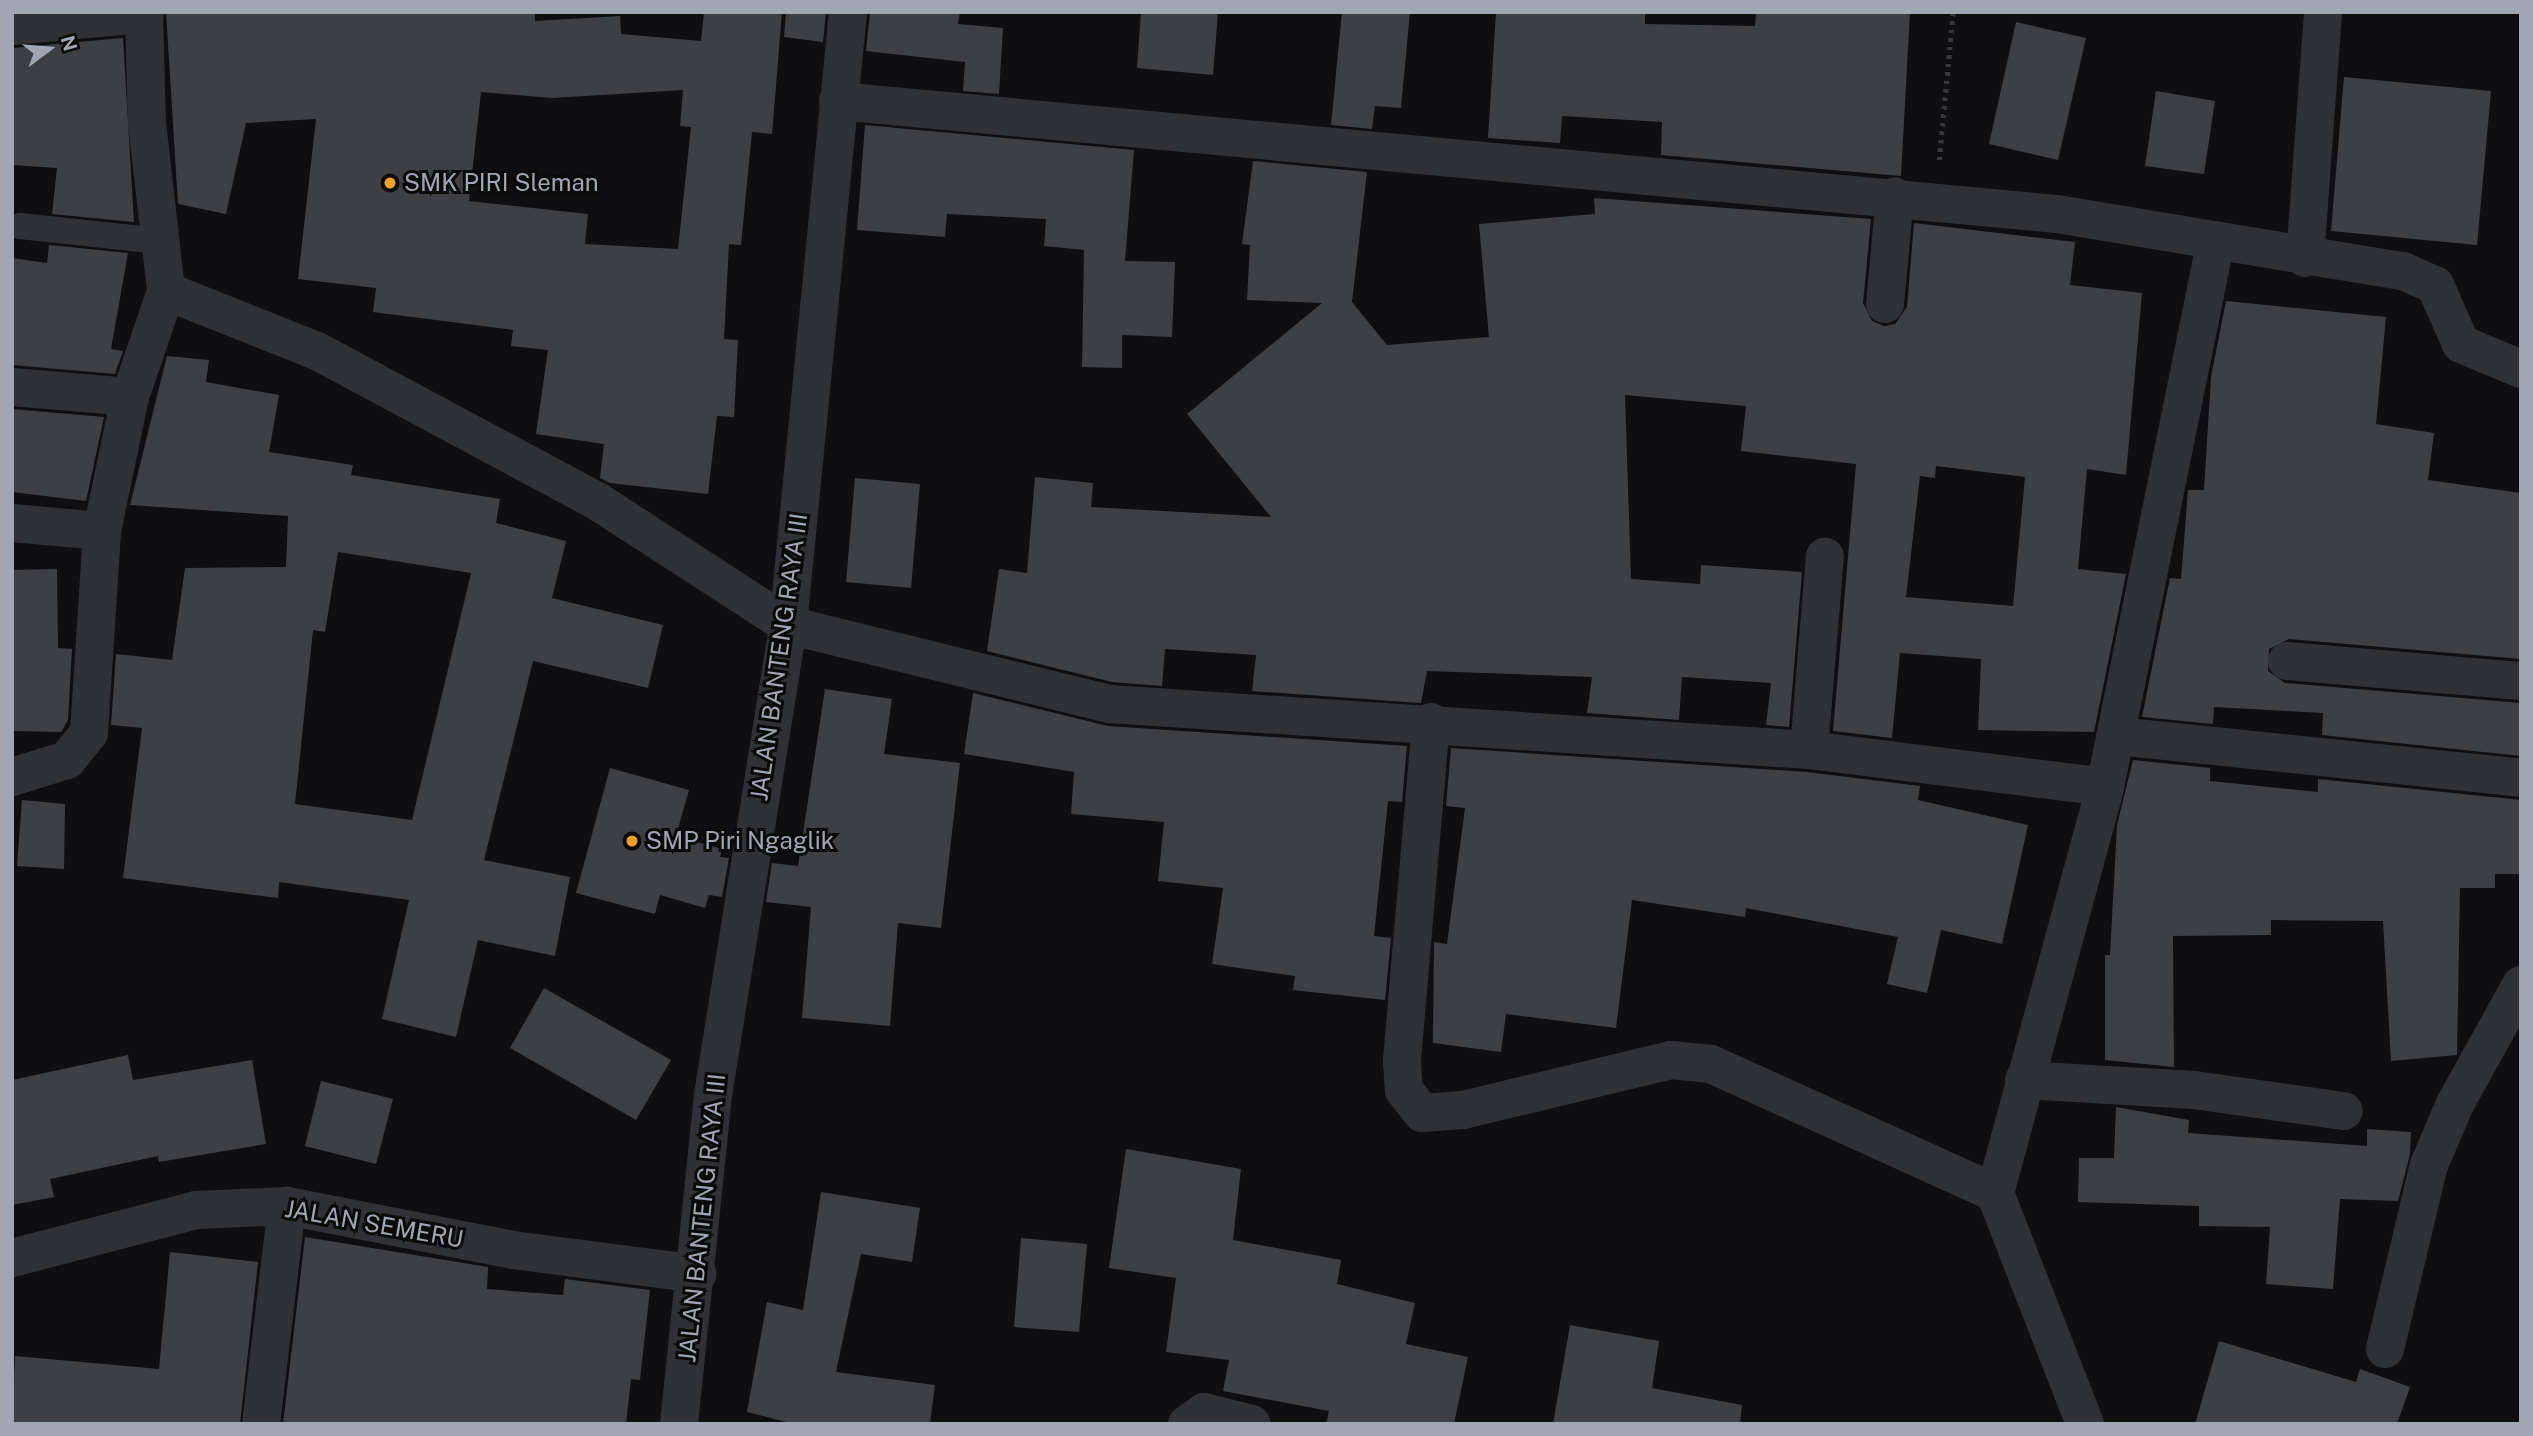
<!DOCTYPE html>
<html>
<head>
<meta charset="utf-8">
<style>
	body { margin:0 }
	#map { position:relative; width:2533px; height:1436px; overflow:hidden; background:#0f0f11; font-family:"Public Sans",sans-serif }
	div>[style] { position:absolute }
	.building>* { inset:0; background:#3e3f44 }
	.path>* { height:4.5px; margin-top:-2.25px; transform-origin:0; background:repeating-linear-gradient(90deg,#36383d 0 3.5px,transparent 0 8.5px) }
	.service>* { height:26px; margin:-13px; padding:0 13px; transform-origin:13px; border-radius:13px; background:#303136 }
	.minor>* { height:38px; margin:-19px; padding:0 19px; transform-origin:19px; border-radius:19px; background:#303136 }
	.tertiary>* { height:38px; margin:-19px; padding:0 19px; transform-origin:19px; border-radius:19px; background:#303136 }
	.dots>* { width:19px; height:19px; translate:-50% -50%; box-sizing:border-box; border:4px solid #0a0a0b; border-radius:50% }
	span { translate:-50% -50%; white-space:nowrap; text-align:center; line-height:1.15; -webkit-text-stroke:6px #0a0a0b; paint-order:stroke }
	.poi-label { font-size:24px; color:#a0a7b2 }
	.left { translate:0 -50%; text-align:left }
	.street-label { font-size:24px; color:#a0a7b2 }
	.frame { position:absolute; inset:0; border:14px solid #a0a7b2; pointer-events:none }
	.north { position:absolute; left:14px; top:14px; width:70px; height:70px; -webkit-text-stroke:5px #0a0a0b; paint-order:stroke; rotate:74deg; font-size:19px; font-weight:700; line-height:28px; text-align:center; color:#a0a7b2 }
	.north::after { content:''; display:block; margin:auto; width:24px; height:32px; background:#a0a7b2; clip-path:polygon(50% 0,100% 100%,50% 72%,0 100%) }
</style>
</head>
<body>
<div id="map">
	<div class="building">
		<div style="clip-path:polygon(evenodd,166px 12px,535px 12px,535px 21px,620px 16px,621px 34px,701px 41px,704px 12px,782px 12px,772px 134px,752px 132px,741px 245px,729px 244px,724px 339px,738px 340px,734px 417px,717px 416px,708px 494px,610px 483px,600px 478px,604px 444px,536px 434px,548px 350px,511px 346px,513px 330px,373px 312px,376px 288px,298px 279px,316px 119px,246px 123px,226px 214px,178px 204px,166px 12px,683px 90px,680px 126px,691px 127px,678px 249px,585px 244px,588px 214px,469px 201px,481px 92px,552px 98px,683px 90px)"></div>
		<div style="clip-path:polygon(786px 12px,826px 12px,823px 42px,784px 37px)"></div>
		<div style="clip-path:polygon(870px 12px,960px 12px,958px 24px,1003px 28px,999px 94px,963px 91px,965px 62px,866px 51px)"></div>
		<div style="clip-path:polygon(1141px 12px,1218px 12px,1213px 75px,1137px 68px)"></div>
		<div style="clip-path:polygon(1342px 12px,1410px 12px,1401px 108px,1375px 106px,1372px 129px,1331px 125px)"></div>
		<div style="clip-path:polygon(1496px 12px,1645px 12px,1645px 24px,1755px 26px,1756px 12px,1910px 12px,1901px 176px,1661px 155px,1662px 122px,1562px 116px,1560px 143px,1488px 138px)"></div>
		<div style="clip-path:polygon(2016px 22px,2086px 38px,2058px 160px,1989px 144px)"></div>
		<div style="clip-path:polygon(123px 38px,134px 222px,52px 214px,57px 168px,12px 165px,12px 48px)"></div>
		<div style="clip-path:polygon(2344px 77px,2491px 91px,2477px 245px,2331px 231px)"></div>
		<div style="clip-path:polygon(2156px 91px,2215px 101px,2204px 174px,2145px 166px)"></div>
		<div style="clip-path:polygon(865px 125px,1134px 150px,1125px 261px,1175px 262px,1172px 337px,1122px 335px,1122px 368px,1082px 367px,1084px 250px,1044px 246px,1046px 219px,947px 214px,945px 237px,857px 230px)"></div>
		<div style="clip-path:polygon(evenodd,1253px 161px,1367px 172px,1352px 302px,1387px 345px,1489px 337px,1479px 224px,1595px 214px,1594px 198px,1871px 219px,1863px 303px,1872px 321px,1884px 326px,1895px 324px,1907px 307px,1914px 223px,2075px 242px,2070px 285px,2142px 293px,2126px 475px,2087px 469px,2078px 569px,2126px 574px,2094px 732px,1978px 730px,1981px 659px,1900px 653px,1892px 738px,1833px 731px,1856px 464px,1741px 451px,1746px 406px,1625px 395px,1631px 579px,1700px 584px,1701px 565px,1802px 572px,1789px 727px,1766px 725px,1771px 683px,1682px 677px,1679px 720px,1587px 713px,1592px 677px,1427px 671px,1421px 703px,1252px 691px,1256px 655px,1165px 649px,1162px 686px,1112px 682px,987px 651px,999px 569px,1027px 573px,1035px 477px,1093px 483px,1091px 507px,1271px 517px,1187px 414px,1322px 303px,1247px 300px,1250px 245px,1242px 244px,1253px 161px,1936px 466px,2025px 477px,2013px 606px,1906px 597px,1920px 476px,1935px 478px,1936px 466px)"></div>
		<div style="clip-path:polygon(49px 245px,128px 253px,111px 349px,123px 351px,115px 374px,12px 365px,12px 258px,47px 263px)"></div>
		<div style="clip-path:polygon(2226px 301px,2386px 317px,2376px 424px,2434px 433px,2428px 480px,2521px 493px,2521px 659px,2289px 639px,2269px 649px,2268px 671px,2285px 683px,2521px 703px,2521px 756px,2322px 735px,2323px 713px,2214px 707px,2213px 724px,2142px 717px,2170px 578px,2181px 579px,2188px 490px,2204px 490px,2211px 377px)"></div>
		<div style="clip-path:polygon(evenodd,167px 356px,209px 360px,206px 382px,279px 395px,269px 452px,353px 465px,351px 475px,500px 499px,496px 523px,566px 541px,552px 598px,663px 625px,648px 688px,533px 661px,484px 860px,570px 877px,555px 956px,478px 940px,456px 1037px,382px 1019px,409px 900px,279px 882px,278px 898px,123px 878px,142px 728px,111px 725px,116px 654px,172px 660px,185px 568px,286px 567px,288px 516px,130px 505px,167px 356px,338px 552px,471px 573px,412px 820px,295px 804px,313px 630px,325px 632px,338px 552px)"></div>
		<div style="clip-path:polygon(12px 409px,104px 417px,86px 501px,12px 492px)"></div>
		<div style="clip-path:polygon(855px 478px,920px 484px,911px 588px,846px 582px)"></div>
		<div style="clip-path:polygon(57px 569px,58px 648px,72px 649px,68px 720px,61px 732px,12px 731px,12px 570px)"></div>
		<div style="clip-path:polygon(825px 689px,892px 699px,884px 754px,960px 763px,941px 928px,898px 923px,890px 1026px,802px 1018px,811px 907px,766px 902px,772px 863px,798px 866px)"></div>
		<div style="clip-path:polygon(973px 693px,1108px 726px,1407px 746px,1402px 802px,1388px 801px,1374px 936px,1391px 938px,1385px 1000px,1293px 990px,1295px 976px,1212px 964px,1223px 888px,1158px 881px,1164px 822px,1071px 814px,1074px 772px,964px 754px)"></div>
		<div style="clip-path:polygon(1451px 748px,1807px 772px,1920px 786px,1918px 800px,2028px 825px,2002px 944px,1941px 930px,1927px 993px,1887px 984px,1898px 937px,1746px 908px,1745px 917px,1632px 900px,1616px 1028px,1506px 1014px,1501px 1052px,1433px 1043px,1434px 942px,1447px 944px,1465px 808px,1446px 806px)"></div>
		<div style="clip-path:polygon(2133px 760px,2210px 768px,2210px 781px,2318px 792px,2318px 779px,2521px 800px,2521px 874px,2495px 874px,2495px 888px,2460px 888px,2457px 1055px,2391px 1061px,2383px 921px,2271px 920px,2271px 935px,2173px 936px,2174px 1067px,2105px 1060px,2105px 955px,2110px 955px,2117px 825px)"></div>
		<div style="clip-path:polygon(610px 768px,689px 790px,676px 836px,722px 849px,720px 857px,729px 858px,722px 897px,709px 895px,705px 908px,660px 895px,655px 914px,576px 893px)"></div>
		<div style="clip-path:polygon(22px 800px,65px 804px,64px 869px,17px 866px)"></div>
		<div style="clip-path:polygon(544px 988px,671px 1060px,636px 1120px,510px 1048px)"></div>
		<div style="clip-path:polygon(128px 1055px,133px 1080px,252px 1060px,266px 1144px,159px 1162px,158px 1156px,50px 1179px,54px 1197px,12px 1205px,12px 1080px)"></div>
		<div style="clip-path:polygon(321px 1081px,393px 1099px,376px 1164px,305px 1146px)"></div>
		<div style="clip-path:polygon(2116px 1107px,2189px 1120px,2188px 1133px,2367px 1146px,2367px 1129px,2411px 1132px,2410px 1154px,2398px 1201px,2340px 1199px,2333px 1289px,2266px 1284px,2270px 1227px,2199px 1226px,2199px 1206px,2078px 1202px,2079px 1158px,2114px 1158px)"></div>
		<div style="clip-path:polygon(1126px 1149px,1241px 1169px,1233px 1240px,1341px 1260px,1337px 1284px,1415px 1303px,1406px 1344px,1468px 1357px,1454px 1424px,1326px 1424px,1329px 1411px,1223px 1391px,1229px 1360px,1166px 1352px,1176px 1278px,1109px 1268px)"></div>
		<div style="clip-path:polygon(821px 1192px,920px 1208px,912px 1262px,861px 1254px,836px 1372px,935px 1385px,930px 1424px,794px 1424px,747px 1412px,767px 1302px,803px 1310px)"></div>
		<div style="clip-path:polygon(305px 1237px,488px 1267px,487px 1289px,563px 1295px,565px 1279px,650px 1290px,640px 1380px,631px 1379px,626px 1424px,283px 1424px)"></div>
		<div style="clip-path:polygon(1021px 1238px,1087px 1244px,1079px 1332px,1014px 1327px)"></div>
		<div style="clip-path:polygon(170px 1252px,258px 1262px,240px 1424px,12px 1424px,15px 1356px,159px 1369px)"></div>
		<div style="clip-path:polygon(1570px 1325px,1659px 1341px,1652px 1388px,1742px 1405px,1740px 1424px,1553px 1424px)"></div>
		<div style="clip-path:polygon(2219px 1341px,2356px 1382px,2360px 1369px,2410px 1387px,2397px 1424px,2195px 1424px)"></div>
	</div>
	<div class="path">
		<div style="left:1939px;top:160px;width:149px;rotate:-84.6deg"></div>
	</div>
	<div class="service">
		<div style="left:20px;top:226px;width:141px;rotate:6.1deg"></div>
	</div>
	<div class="minor">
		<div style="left:144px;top:12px;width:111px;rotate:88.5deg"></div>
		<div style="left:147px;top:123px;width:169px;rotate:83.5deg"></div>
		<div style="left:166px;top:291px;width:162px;rotate:21.7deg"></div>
		<div style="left:317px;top:351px;width:318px;rotate:28.2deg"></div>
		<div style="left:597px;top:501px;width:228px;rotate:33deg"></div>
		<div style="left:788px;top:625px;width:331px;rotate:13.8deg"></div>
		<div style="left:1109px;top:704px;width:702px;rotate:3.76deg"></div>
		<div style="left:1809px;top:750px;width:298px;rotate:7.1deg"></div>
		<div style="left:2105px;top:787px;width:558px;rotate:-78.53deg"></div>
		<div style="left:12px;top:26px;width:133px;rotate:-5.2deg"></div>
		<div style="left:838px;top:101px;width:1224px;rotate:5.3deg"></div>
		<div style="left:2057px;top:214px;width:351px;rotate:9.4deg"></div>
		<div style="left:2403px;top:271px;width:35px;rotate:24deg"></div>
		<div style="left:2435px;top:285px;width:64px;rotate:66.2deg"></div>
		<div style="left:2461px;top:344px;width:65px;rotate:22.6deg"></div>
		<div style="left:2305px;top:258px;width:247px;rotate:-85.8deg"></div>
		<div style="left:1885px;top:304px;width:108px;rotate:-84.7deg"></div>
		<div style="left:12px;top:387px;width:118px;rotate:4.8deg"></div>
		<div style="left:12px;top:523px;width:90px;rotate:5.1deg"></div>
		<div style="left:2287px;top:661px;width:235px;rotate:4.9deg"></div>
		<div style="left:1431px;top:722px;width:341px;rotate:94.9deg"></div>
		<div style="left:1402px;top:1062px;width:28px;rotate:86deg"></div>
		<div style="left:1404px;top:1090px;width:29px;rotate:52deg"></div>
		<div style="left:1422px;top:1113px;width:41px;rotate:-4.2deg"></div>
		<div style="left:1463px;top:1110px;width:214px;rotate:-13.5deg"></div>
		<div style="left:1671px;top:1060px;width:40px;rotate:5.7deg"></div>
		<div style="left:1711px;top:1064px;width:312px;rotate:24.4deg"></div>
		<div style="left:1995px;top:1193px;width:248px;rotate:68.7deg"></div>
		<div style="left:2117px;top:736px;width:406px;rotate:5.9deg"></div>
		<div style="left:1809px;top:750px;width:194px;rotate:-85.3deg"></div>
		<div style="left:12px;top:777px;width:58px;rotate:-17.2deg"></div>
		<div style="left:67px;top:760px;width:35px;rotate:-51deg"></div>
		<div style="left:89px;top:733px;width:202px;rotate:-86.3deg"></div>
		<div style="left:102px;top:531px;width:137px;rotate:-78.2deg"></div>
		<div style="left:130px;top:397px;width:112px;rotate:-71.2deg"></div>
		<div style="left:2024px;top:1080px;width:170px;rotate:3.4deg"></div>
		<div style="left:2194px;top:1090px;width:151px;rotate:8deg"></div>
		<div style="left:1995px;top:1193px;width:421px;rotate:-74.8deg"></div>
		<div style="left:12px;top:1258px;width:190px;rotate:-14.6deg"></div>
		<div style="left:196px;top:1210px;width:91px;rotate:-2.5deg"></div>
		<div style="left:287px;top:1206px;width:230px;rotate:11deg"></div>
		<div style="left:513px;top:1250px;width:186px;rotate:7.4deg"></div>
		<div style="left:2385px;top:1349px;width:189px;rotate:-76.6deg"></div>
		<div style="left:2429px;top:1165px;width:66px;rotate:-66.9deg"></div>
		<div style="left:2455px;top:1104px;width:136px;rotate:-61deg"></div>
		<div style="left:261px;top:1424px;width:220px;rotate:-83.2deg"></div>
		<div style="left:1187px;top:1424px;width:21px;rotate:-35deg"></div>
		<div style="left:1204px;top:1412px;width:49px;rotate:14deg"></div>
	</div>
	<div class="tertiary">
		<div style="left:679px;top:1424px;width:331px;rotate:-84.1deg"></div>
		<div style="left:713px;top:1095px;width:476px;rotate:-80.9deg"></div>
		<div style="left:788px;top:625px;width:616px;rotate:-84.41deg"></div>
	</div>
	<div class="dots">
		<div style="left:390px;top:183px;background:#f29f26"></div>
		<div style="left:632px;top:841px;background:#f29f26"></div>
	</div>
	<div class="poi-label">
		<span class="left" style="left:404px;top:183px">SMK PIRI Sleman</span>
		<span class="left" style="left:646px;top:841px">SMP Piri Ngaglik</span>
	</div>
	<div class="street-label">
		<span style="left:779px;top:657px;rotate:-82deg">JALAN BANTENG RAYA III</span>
		<span style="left:702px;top:1218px;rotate:-84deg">JALAN BANTENG RAYA III</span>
		<span style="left:374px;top:1224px;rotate:10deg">JALAN SEMERU</span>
	</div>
	<div class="frame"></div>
	<div class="north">N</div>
</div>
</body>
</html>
